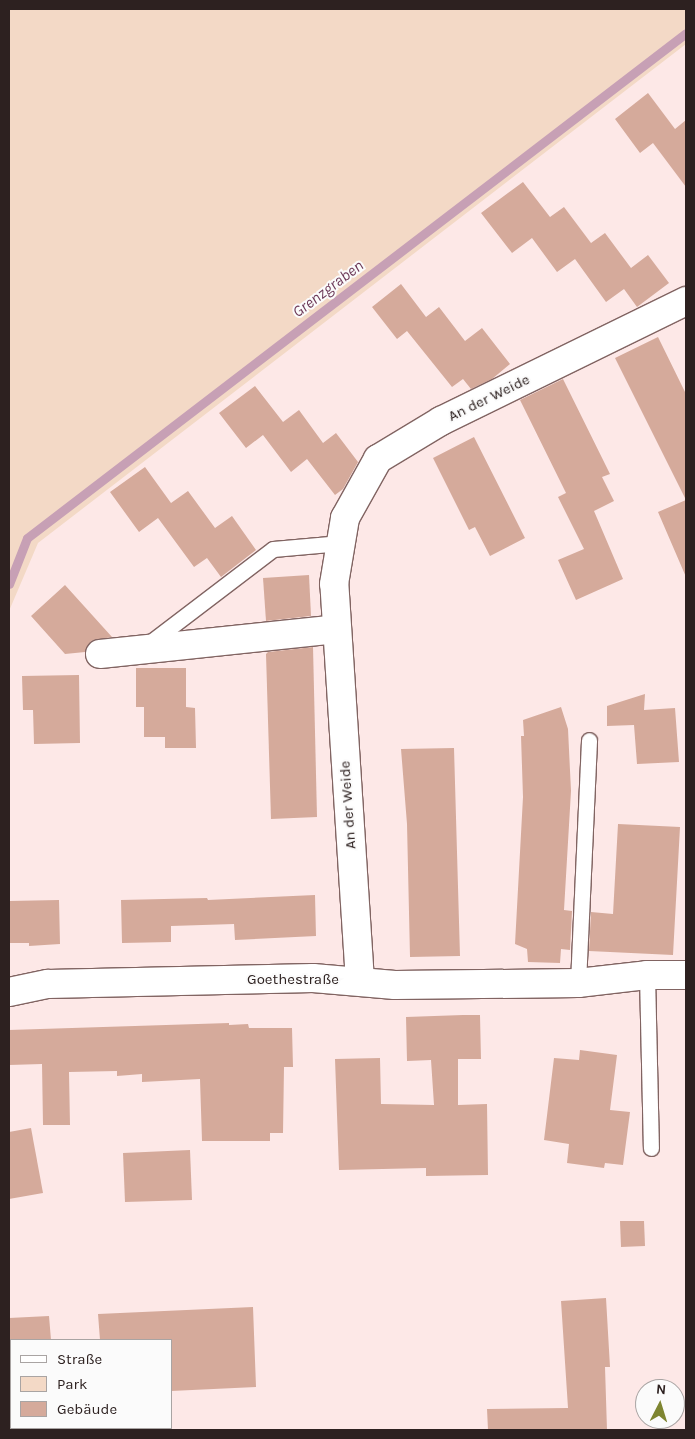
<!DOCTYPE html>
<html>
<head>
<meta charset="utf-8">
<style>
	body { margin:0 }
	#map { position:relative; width:695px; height:1439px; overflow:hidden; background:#fde8e7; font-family:Karla,sans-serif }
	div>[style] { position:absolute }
	.green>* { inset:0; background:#f3d9c6 }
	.stream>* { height:9px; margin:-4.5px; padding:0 4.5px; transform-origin:4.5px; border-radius:4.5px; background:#c7a0b5 }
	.building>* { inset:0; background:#d5aa9b }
	.roads { filter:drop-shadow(1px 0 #816462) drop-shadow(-1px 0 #816462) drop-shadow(0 1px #816462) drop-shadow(0 -1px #816462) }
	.lane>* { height:15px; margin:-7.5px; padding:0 7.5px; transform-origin:7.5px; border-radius:7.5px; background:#fff }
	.street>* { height:28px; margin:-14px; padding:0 14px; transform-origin:14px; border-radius:14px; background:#fff }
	span { translate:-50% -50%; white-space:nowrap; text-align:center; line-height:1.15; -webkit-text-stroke:4px #fbfbfb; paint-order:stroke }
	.street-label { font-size:15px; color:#2d2120 }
	.water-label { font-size:16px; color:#6c3857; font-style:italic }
	.frame { position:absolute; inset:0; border:10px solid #2d2120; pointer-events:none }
	.legend { position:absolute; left:10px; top:1339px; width:162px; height:90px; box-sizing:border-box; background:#fbfbfb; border:1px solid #a9a4a3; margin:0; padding:6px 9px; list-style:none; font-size:15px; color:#2d2120 }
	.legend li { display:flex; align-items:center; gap:10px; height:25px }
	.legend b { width:25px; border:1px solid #a9a4a3 }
	.north { position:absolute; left:635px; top:1379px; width:50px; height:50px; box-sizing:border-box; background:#fbfbfb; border:1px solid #a9a4a3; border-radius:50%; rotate:5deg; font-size:14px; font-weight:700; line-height:20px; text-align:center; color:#2d2120 }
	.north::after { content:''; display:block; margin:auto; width:18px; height:22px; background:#7e8531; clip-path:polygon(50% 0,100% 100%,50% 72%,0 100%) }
</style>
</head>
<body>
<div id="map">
	<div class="green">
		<div style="clip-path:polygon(9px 9px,686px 9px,686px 44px,38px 543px,9px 611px)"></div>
	</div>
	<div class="stream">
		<div style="left:9px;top:584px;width:49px;rotate:-68.6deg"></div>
		<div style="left:27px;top:538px;width:830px;rotate:-37.46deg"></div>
	</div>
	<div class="building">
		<div style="clip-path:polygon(648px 93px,675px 129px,686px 120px,686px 187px,653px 143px,640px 153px,615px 119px)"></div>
		<div style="clip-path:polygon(523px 182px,550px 217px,564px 207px,591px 243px,605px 233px,631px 268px,648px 255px,669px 283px,637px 307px,624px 289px,606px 302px,575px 259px,557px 272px,532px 238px,512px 253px,481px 213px)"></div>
		<div style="clip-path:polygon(401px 284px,426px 317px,439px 307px,465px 341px,482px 328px,510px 364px,492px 379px,471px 389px,463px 379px,452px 387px,407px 331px,397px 339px,372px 307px)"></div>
		<div style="clip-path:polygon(658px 337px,686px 394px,686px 577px,658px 512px,686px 500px,615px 358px)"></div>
		<div style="clip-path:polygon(563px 379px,610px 474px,602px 477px,614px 501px,594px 511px,623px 579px,576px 600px,558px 560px,584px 549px,558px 497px,566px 493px,520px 400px)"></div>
		<div style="clip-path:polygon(255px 386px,283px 422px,299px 410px,323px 443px,336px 433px,358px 462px,343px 489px,335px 495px,307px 459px,291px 472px,263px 435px,246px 448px,219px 413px)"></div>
		<div style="clip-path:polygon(474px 437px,525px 538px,490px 556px,475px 527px,469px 530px,433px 458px)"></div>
		<div style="clip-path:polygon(145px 467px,171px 503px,188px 491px,215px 528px,232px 516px,256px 550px,221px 577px,207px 558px,194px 567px,158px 518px,139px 532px,110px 492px)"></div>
		<div style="clip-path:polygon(309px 575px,311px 616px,266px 621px,263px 578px)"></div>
		<div style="clip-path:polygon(65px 585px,112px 637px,91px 641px,85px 652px,65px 654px,31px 616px)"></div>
		<div style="clip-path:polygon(313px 647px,317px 817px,271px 819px,266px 654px,268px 652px)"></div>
		<div style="clip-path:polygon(136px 668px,186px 668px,186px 707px,195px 708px,196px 748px,165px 748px,165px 737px,144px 737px,144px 707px,136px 707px)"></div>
		<div style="clip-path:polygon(79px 675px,80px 743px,34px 744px,33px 710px,23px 710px,22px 676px)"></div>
		<div style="clip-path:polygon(645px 694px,644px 710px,675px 708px,679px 762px,637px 764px,634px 725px,607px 726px,607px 706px)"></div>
		<div style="clip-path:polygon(561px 707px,568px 729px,571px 791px,564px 910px,572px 911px,570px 950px,561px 949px,560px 963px,528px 962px,527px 949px,515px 944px,523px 797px,521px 736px,524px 736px,523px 720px)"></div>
		<div style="clip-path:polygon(454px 748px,460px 956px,410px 957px,407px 824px,401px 749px)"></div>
		<div style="clip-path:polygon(618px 824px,680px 827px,673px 955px,589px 951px,591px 912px,613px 914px)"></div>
		<div style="clip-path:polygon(315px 895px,316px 936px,235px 940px,234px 924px,171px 926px,171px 942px,122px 943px,121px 900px,207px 898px,208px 900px)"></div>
		<div style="clip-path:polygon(59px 900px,60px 944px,29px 946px,29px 943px,9px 943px,9px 901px)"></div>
		<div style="clip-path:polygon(463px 1015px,480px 1015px,481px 1059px,458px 1059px,458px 1105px,487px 1104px,488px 1175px,426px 1176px,426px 1168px,339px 1170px,335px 1059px,380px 1058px,381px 1104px,434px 1105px,431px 1060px,407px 1061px,406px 1017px)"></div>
		<div style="clip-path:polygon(229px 1023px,229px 1025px,248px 1024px,249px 1028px,292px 1028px,293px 1067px,284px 1067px,283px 1133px,270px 1133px,270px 1141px,202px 1141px,200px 1079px,142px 1082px,142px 1074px,117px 1076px,117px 1071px,69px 1072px,70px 1125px,43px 1125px,42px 1064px,9px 1065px,9px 1030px)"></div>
		<div style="clip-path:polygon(580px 1050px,617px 1055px,610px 1110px,630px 1112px,623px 1165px,605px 1163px,604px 1168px,567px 1163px,569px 1144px,544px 1140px,554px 1058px,579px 1060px)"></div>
		<div style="clip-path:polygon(31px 1128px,43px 1193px,9px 1199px,9px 1132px)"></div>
		<div style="clip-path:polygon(190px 1150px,192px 1200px,125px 1202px,123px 1153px)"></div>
		<div style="clip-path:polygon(620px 1221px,644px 1221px,645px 1246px,621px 1247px)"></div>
		<div style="clip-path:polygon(606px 1298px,610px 1367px,605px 1367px,607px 1430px,488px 1430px,487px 1409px,568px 1408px,561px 1301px)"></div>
		<div style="clip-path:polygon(253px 1307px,256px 1387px,171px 1391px,171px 1340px,100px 1340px,98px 1314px)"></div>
		<div style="clip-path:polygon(49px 1316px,51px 1340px,9px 1340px,9px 1318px)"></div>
	</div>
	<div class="roads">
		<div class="lane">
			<div style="left:147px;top:645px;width:158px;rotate:-37.3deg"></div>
			<div style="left:273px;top:549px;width:68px;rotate:-5deg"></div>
			<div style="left:647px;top:975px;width:173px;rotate:88.7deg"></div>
			<div style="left:578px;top:983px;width:243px;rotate:-87.4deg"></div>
		</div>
		<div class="street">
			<div style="left:100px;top:654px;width:238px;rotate:-6deg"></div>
			<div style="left:360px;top:981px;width:398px;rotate:-93.7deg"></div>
			<div style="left:334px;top:584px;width:67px;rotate:-80.5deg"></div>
			<div style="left:345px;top:518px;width:68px;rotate:-60.8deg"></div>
			<div style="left:378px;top:459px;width:74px;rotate:-31.1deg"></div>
			<div style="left:441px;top:421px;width:273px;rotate:-26.1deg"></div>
			<div style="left:9px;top:992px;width:40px;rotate:-12deg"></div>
			<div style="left:48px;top:984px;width:265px;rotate:-1.3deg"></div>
			<div style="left:313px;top:978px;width:82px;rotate:4.9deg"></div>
			<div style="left:395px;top:985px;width:183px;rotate:-0.6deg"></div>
			<div style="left:578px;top:983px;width:69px;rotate:-6.6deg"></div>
			<div style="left:647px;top:975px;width:39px"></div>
		</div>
	</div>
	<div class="street-label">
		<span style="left:489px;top:398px;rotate:-26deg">An der Weide</span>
		<span style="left:348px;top:805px;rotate:-94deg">An der Weide</span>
		<span style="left:293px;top:980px">Goethestraße</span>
	</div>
	<div class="water-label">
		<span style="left:328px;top:289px;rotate:-37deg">Grenzgraben</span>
	</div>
	<div class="frame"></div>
	<ul class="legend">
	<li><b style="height:6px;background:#fff"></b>Straße</li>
	<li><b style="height:14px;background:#f3d9c6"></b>Park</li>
	<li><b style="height:14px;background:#d5aa9b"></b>Gebäude</li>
	</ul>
	<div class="north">N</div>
</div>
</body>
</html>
